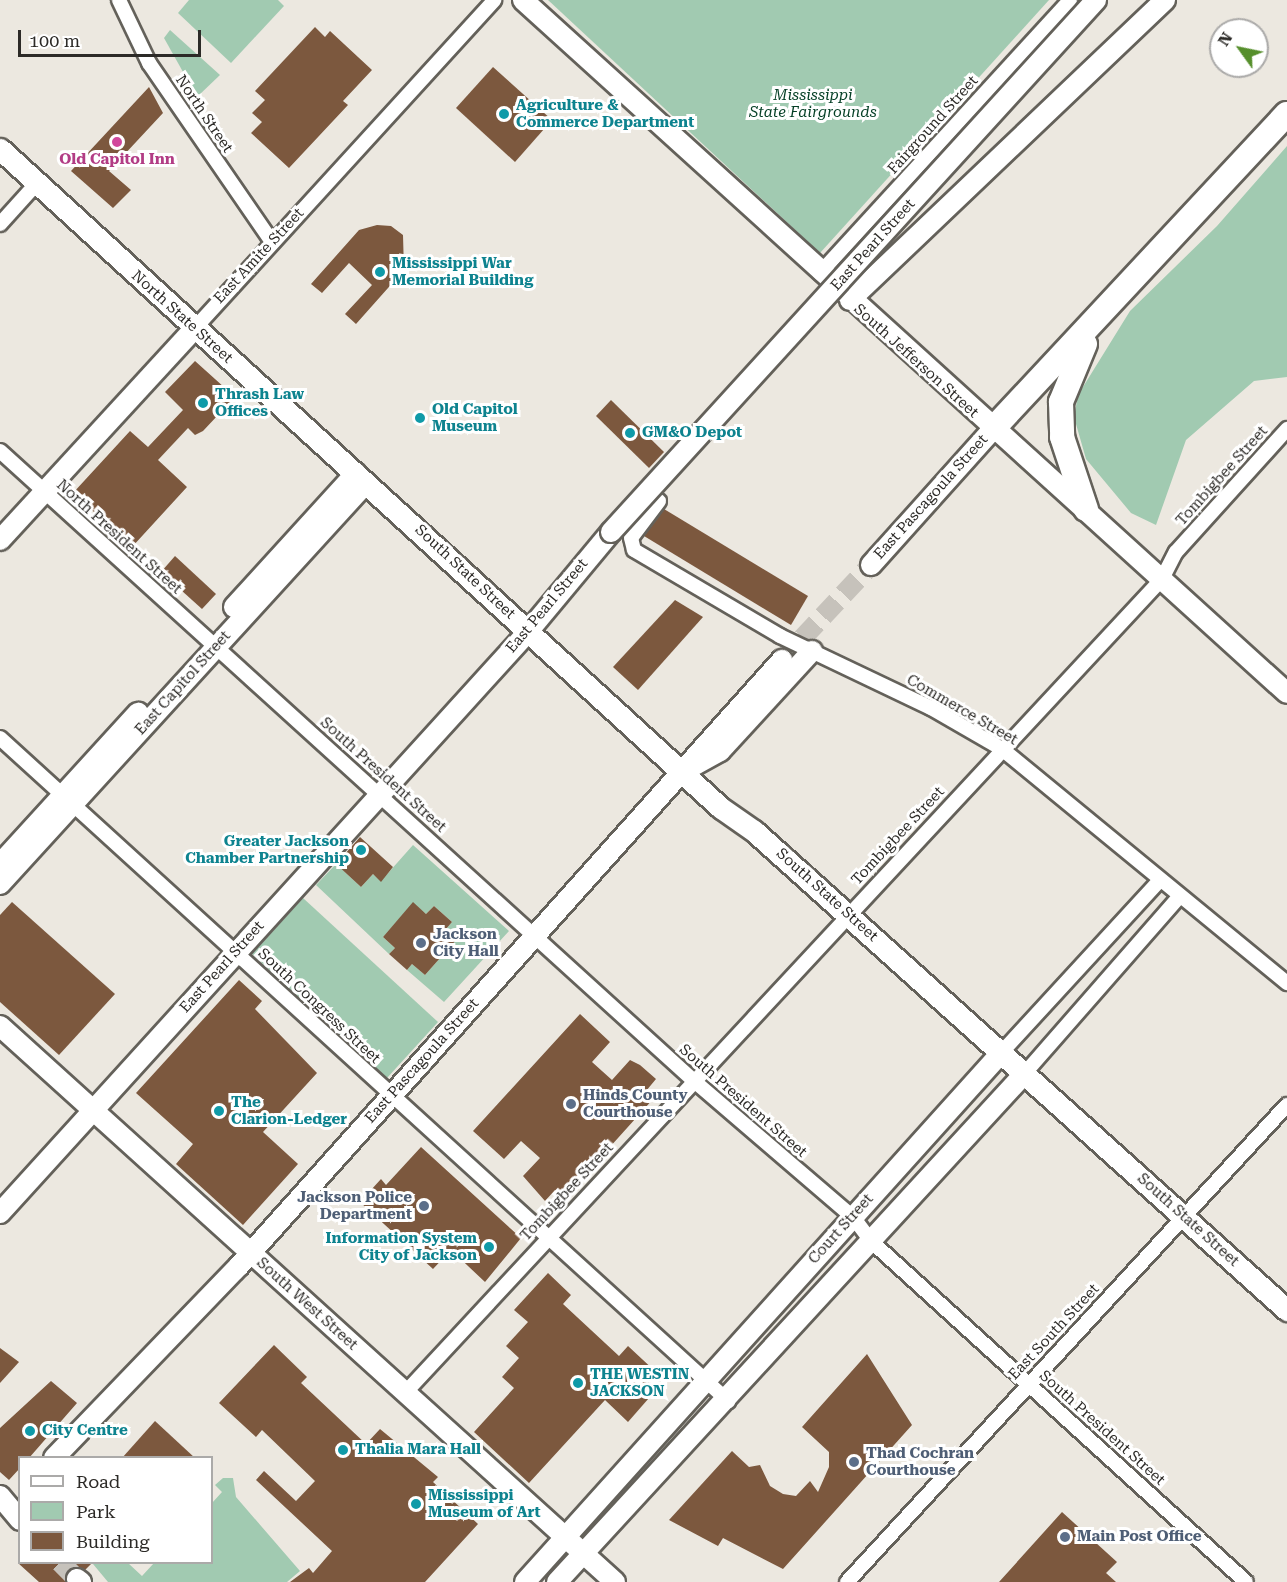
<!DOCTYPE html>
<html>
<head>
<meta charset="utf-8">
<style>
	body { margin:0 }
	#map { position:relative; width:1287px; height:1582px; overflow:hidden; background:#ece8e0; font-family:"Roboto Serif",serif }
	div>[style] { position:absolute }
	.green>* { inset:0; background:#a1cab1 }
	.building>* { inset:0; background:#7c583e }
	.secondary-tunnel>* { height:20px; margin-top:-10px; transform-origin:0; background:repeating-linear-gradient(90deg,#c6c2bb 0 20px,transparent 0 30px) }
	.roads { filter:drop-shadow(2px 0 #64615a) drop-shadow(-2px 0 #64615a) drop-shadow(0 2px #64615a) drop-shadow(0 -2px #64615a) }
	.street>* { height:14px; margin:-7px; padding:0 7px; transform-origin:7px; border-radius:7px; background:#fff }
	.secondary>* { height:20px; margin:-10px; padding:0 10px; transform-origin:10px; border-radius:10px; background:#fff }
	.primary>* { height:21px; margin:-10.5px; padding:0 10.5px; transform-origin:10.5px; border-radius:10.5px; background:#fff }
	.highway>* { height:24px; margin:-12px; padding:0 12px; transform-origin:12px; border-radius:12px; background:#fff }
	.bridges { filter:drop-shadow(2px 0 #64615a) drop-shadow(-2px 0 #64615a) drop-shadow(0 2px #64615a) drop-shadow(0 -2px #64615a) }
	.secondary-bridge>* { height:20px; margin:-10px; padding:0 10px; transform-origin:10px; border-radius:10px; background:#fff }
	.dots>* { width:16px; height:16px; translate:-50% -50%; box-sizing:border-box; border:3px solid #fff; border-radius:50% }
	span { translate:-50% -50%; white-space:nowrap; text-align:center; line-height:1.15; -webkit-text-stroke:6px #fff; paint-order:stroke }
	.park-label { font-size:15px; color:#043f25; font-style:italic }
	.culture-label { font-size:15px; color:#0d838f; font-weight:700 }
	.left { translate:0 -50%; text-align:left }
	.right { translate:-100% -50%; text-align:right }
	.street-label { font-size:15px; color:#2c2a27 }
	.hotel-label { font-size:15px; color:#b23c85; font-weight:700 }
	.service-label { font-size:15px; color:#4e5e75; font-weight:700 }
	.legend { position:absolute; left:18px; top:1456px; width:195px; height:108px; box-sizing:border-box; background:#fff; border:2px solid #abaaa9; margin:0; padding:8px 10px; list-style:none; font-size:18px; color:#2c2a27 }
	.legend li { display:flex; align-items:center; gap:12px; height:30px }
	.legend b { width:30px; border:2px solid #abaaa9 }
	.north { position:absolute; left:1209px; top:18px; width:60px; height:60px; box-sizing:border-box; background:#fff; border:2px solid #abaaa9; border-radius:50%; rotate:303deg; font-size:16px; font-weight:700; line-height:24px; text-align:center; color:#2c2a27 }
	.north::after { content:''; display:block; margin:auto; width:21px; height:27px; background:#568f2c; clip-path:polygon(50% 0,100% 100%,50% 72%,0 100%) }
	.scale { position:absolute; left:18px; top:30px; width:183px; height:27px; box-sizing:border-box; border:3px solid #2c2a27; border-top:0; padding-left:8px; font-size:18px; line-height:21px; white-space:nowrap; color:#2c2a27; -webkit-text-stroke:4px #fff; paint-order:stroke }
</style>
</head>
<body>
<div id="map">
	<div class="green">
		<div style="clip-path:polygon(189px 0,278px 0,284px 6px,231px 63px,178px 13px)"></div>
		<div style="clip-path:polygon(548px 0,1049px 0,820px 253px)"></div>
		<div style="clip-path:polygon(170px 30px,220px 75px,197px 97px,164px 38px)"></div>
		<div style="clip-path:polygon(1287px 146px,1287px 377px,1254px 381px,1186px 440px,1156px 525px,1131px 513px,1086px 459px,1074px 417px,1078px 395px,1130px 311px,1217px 226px)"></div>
		<div style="clip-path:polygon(413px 845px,509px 931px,444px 1002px,407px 970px,412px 964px,425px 975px,457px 939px,446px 929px,452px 922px,434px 906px,426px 914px,413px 903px,383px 937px,395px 948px,389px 954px,316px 885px,336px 864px,361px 887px,373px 874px,381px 881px)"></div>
		<div style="clip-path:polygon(303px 898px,438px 1022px,387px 1078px,252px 954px)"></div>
		<div style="clip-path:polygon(223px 1478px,233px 1478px,236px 1497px,300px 1571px,287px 1582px,108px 1582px,93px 1564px,128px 1563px,142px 1576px,154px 1563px,212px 1562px,212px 1503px,222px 1492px,215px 1485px)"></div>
	</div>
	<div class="building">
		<div style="clip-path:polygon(315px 27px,325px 37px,330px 31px,372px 70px,343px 101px,348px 105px,289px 168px,251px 133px,262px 122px,252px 113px,265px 100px,255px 91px)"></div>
		<div style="clip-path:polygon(493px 67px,552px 120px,515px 162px,456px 108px)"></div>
		<div style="clip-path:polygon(149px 87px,163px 113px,109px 171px,131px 190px,113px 208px,71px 171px)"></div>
		<div style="clip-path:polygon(377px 225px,391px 226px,403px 235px,404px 270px,356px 324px,345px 314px,372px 285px,349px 263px,322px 293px,311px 284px,359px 230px)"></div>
		<div style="clip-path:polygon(195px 361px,235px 397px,203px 431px,195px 435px,188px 428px,158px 460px,187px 487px,132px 547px,73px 493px,130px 431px,148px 447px,183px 410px,165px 392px)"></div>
		<div style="clip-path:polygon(611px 400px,664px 452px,649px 468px,596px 416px)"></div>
		<div style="clip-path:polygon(664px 509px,808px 596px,791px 625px,644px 536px)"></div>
		<div style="clip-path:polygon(175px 556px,216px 594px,202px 609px,161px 572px)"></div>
		<div style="clip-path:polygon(675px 600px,703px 617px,638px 690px,613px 667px)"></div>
		<div style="clip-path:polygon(360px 837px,393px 867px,381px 882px,373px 874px,361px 887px,336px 864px)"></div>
		<div style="clip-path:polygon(12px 902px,115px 994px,59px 1055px,0 1002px,0 915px)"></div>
		<div style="clip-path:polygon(413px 902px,426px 914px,434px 906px,452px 922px,446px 929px,457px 939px,425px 975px,412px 964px,407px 970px,389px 954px,395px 948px,383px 937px)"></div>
		<div style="clip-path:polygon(239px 980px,262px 1001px,255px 1009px,317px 1073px,263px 1132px,298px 1164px,243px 1225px,176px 1164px,193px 1144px,136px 1093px)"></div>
		<div style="clip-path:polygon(580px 1014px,610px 1042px,592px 1062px,612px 1080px,630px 1060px,640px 1065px,656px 1079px,646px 1091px,654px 1098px,564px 1198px,555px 1190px,545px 1201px,523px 1176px,540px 1158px,521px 1141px,504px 1159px,473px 1131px)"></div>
		<div style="clip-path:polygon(421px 1147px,521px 1238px,485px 1282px,451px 1250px,433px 1269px,360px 1202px,381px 1179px,386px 1185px)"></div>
		<div style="clip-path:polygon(548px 1273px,571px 1295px,563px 1304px,619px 1356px,628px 1346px,657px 1373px,641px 1391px,649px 1398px,628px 1422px,605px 1400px,529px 1483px,474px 1432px,514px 1388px,502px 1377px,519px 1358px,506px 1346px,528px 1322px,514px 1310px)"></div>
		<div style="clip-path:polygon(274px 1345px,307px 1377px,301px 1383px,366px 1444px,380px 1429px,438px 1477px,433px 1482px,478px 1524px,425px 1582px,290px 1582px,309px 1568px,313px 1573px,332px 1551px,256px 1480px,264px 1471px,296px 1501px,315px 1481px,262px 1430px,256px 1437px,219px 1403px)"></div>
		<div style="clip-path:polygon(0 1348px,19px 1362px,0 1383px)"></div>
		<div style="clip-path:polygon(867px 1354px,912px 1425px,783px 1569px,723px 1538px,718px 1546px,669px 1520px,732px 1451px,749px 1467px,760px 1465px,770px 1486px,783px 1494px,796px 1496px,810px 1481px,818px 1492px,829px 1467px,829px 1452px,802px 1427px)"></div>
		<div style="clip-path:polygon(51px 1381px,77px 1403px,29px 1458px,20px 1458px,20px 1468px,9px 1480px,0 1472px,0 1428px)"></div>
		<div style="clip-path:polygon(155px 1421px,195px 1458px,122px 1458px)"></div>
		<div style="clip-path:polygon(1062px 1512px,1117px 1562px,1106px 1573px,1116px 1582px,999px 1582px)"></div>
		<div style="clip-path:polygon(18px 1563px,92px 1563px,85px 1570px,72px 1568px,66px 1582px,39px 1582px)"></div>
	</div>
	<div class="secondary-tunnel">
		<div style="left:782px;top:660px;width:130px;rotate:-46.9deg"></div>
		<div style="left:60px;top:1562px;width:24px;rotate:45deg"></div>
	</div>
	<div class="roads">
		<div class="street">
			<div style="left:119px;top:0;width:70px;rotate:64.5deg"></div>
			<div style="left:149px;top:63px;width:217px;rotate:55.5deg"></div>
			<div style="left:0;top:224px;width:55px;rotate:-47.9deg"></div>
			<div style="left:820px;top:273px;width:370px;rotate:-47.5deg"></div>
			<div style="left:195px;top:328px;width:444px;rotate:-47.6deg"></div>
			<div style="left:0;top:451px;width:936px;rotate:42.23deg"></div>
			<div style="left:693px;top:1080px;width:211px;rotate:40.6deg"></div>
			<div style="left:853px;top:1217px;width:31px;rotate:53deg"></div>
			<div style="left:872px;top:1242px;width:505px;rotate:42.27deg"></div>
			<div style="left:659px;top:501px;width:46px;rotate:127.1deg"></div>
			<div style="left:631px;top:538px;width:12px;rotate:76deg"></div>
			<div style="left:634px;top:550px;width:169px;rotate:30.5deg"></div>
			<div style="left:780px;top:636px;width:167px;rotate:25.5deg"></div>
			<div style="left:931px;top:708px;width:82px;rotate:30deg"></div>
			<div style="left:1002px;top:749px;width:369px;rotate:39.4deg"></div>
			<div style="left:0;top:738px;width:985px;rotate:42.32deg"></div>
			<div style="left:1001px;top:1053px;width:235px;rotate:-47.4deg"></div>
			<div style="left:1025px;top:1073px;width:235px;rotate:-48.8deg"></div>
			<div style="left:404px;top:1394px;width:1113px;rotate:-47.08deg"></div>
			<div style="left:1162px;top:579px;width:30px;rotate:-63deg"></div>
			<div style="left:1176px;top:552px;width:166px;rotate:-47.9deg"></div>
			<div style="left:847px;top:1582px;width:649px;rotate:-47.31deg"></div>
		</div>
		<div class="secondary">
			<div style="left:523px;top:0;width:1031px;rotate:42.21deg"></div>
			<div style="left:850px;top:300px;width:435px;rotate:-43.6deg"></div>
			<div style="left:0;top:540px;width:288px;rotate:-47.4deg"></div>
			<div style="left:871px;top:565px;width:181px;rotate:-48.1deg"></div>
			<div style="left:234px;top:607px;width:181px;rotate:-47.7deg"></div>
			<div style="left:693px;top:766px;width:31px;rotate:-29deg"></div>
			<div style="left:720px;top:751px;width:136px;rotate:-47.4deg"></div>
			<div style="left:0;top:864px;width:205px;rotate:-47.6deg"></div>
			<div style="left:0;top:884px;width:543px;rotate:-47.61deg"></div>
			<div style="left:0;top:1026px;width:829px;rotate:42.12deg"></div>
			<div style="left:0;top:1213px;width:784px;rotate:-47.74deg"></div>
			<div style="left:527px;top:633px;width:131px;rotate:-50.3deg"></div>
			<div style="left:54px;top:1458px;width:267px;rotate:-46.1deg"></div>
			<div style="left:239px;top:1266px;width:814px;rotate:-48.14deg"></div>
			<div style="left:0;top:1496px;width:31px;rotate:50deg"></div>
			<div style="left:77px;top:1579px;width:5px;rotate:37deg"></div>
			<div style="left:525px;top:1582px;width:712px;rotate:-48.02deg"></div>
			<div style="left:557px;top:1582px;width:691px;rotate:-47.4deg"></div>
		</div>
		<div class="primary">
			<div style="left:0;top:149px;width:977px;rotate:42.43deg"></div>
			<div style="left:721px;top:808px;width:40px;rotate:34.9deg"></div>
			<div style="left:754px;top:831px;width:717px;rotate:41.95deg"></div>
		</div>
		<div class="highway">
			<div style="left:1085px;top:344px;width:63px;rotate:112.5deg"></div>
			<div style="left:1061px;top:402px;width:35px;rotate:88deg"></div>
			<div style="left:1062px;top:437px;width:76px;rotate:71.6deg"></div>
			<div style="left:992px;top:430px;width:432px;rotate:-47deg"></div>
		</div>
	</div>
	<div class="bridges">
		<div class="secondary-bridge">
			<div style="left:611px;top:532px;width:720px;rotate:-47.65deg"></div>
		</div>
	</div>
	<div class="dots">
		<div style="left:504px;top:114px;background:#0f9aa8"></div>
		<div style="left:117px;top:142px;background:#d1479c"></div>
		<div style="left:380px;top:272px;background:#0f9aa8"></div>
		<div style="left:203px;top:403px;background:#0f9aa8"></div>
		<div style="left:420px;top:418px;background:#0f9aa8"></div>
		<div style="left:630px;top:433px;background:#0f9aa8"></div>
		<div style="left:361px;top:850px;background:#0f9aa8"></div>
		<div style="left:421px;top:943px;background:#5c6f8a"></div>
		<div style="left:571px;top:1104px;background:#5c6f8a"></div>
		<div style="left:219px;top:1111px;background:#0f9aa8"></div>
		<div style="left:424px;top:1206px;background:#5c6f8a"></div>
		<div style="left:489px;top:1247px;background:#0f9aa8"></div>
		<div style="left:578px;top:1383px;background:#0f9aa8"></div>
		<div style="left:30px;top:1431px;background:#0f9aa8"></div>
		<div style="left:343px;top:1450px;background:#0f9aa8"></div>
		<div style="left:854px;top:1462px;background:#5c6f8a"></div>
		<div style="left:416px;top:1504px;background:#0f9aa8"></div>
		<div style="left:1065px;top:1537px;background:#5c6f8a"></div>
	</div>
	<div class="park-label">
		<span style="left:813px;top:104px">Mississippi<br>State Fairgrounds</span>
	</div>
	<div class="culture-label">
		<span class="left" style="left:516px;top:114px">Agriculture &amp;<br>Commerce Department</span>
		<span class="left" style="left:392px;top:272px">Mississippi War<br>Memorial Building</span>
		<span class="left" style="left:215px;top:403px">Thrash Law<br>Offices</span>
		<span class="left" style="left:432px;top:418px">Old Capitol<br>Museum</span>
		<span class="left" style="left:642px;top:433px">GM&amp;O Depot</span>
		<span class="right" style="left:349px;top:850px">Greater Jackson<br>Chamber Partnership</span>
		<span class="left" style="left:231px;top:1111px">The<br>Clarion-Ledger</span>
		<span class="right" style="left:477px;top:1247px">Information System<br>City of Jackson</span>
		<span class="left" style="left:590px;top:1383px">THE WESTIN<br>JACKSON</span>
		<span class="left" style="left:42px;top:1431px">City Centre</span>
		<span class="left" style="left:355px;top:1450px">Thalia Mara Hall</span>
		<span class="left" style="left:428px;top:1504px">Mississippi<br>Museum of Art</span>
	</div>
	<div class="street-label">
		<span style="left:204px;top:114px;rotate:56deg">North Street</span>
		<span style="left:933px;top:125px;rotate:-48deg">Fairground Street</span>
		<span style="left:873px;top:245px;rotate:-48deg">East Pearl Street</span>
		<span style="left:259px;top:256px;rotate:-47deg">East Amite Street</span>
		<span style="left:182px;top:317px;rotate:42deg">North State Street</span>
		<span style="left:916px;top:361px;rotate:42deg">South Jefferson Street</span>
		<span style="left:1222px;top:476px;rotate:-48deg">Tombigbee Street</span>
		<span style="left:931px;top:497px;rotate:-48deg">East Pascagoula Street</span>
		<span style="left:119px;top:537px;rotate:42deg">North President Street</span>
		<span style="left:465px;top:572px;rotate:43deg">South State Street</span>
		<span style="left:547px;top:606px;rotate:-50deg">East Pearl Street</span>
		<span style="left:183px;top:683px;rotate:-48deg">East Capitol Street</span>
		<span style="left:962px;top:710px;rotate:30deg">Commerce Street</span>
		<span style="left:383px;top:775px;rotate:42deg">South President Street</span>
		<span style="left:898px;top:836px;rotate:-47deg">Tombigbee Street</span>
		<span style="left:827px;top:895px;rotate:42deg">South State Street</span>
		<span style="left:222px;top:967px;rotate:-48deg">East Pearl Street</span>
		<span style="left:319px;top:1006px;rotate:43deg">South Congress Street</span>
		<span style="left:422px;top:1061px;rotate:-48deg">East Pascagoula Street</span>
		<span style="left:743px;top:1101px;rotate:41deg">South President Street</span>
		<span style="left:567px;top:1192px;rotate:-47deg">Tombigbee Street</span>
		<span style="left:1188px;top:1220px;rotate:42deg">South State Street</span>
		<span style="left:841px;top:1229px;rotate:-48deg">Court Street</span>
		<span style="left:307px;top:1304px;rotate:42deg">South West Street</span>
		<span style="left:1054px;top:1332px;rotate:-47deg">East South Street</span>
		<span style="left:1102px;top:1428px;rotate:42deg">South President Street</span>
	</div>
	<div class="hotel-label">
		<span style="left:117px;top:160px">Old Capitol Inn</span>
	</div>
	<div class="service-label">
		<span class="left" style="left:433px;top:943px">Jackson<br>City Hall</span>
		<span class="left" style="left:583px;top:1104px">Hinds County<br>Courthouse</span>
		<span class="right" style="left:412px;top:1206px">Jackson Police<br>Department</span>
		<span class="left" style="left:866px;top:1462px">Thad Cochran<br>Courthouse</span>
		<span class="left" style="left:1077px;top:1537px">Main Post Office</span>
	</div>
	<ul class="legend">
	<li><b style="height:8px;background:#fff"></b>Road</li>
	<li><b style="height:16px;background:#a1cab1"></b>Park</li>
	<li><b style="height:16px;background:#7c583e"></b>Building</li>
	</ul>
	<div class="north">N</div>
	<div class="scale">100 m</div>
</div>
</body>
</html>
